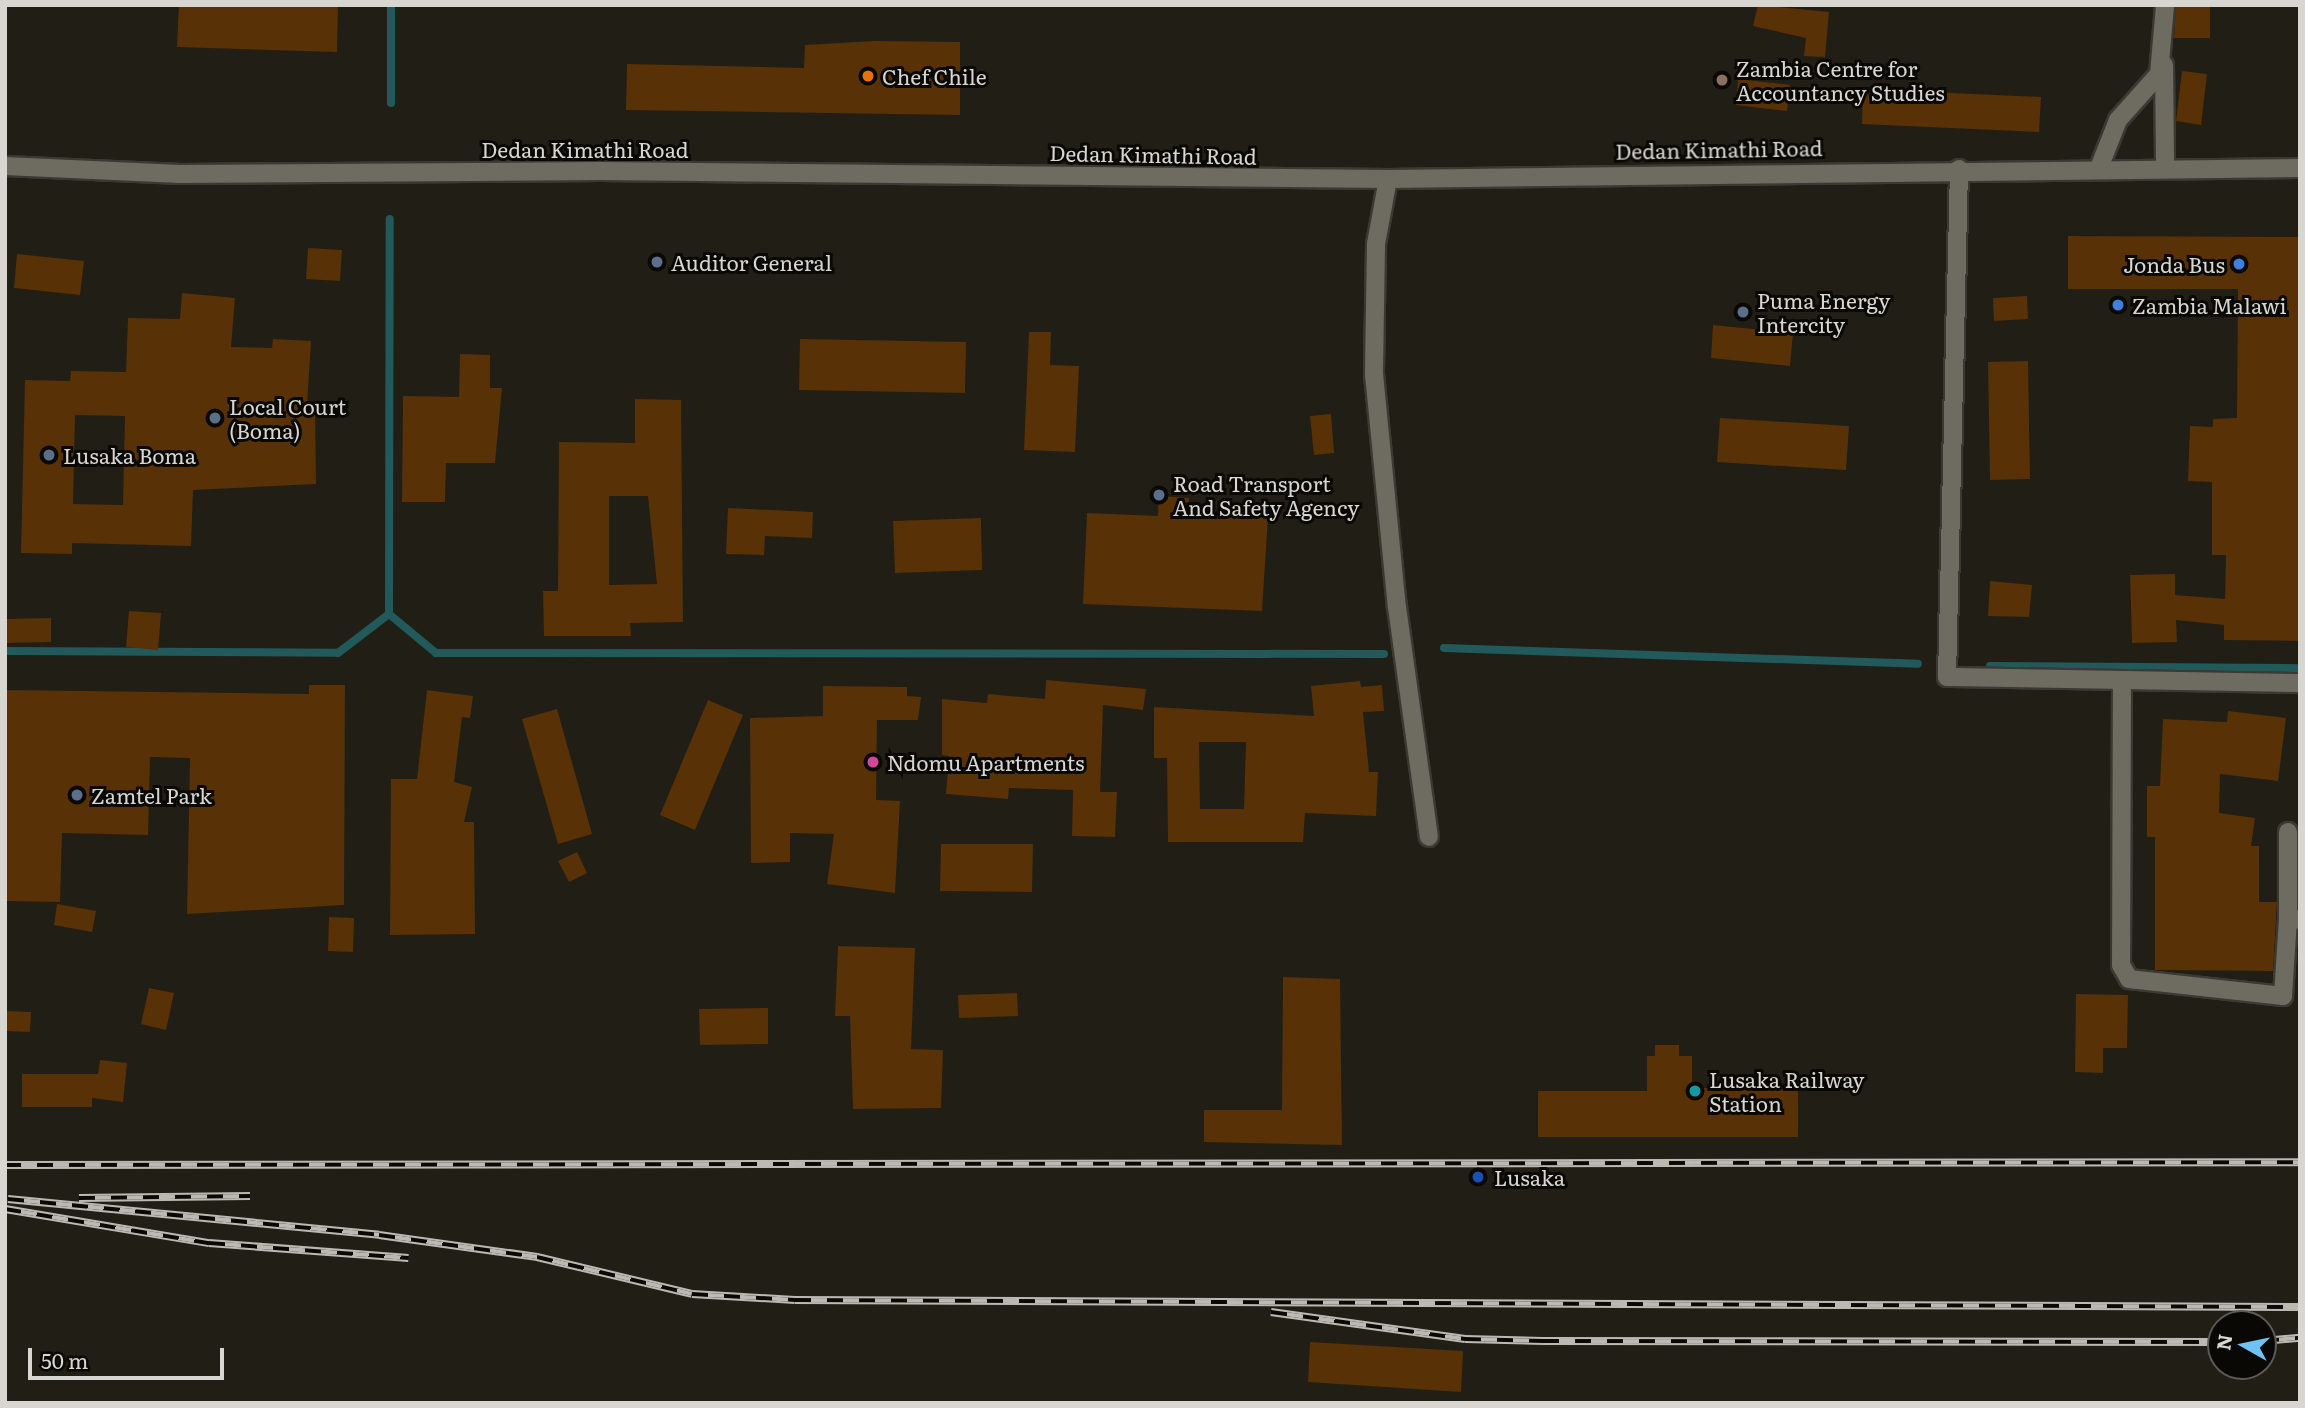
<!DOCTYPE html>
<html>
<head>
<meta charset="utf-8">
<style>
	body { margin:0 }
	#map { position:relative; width:2305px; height:1408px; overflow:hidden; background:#201e15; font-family:Literata,serif }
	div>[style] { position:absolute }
	.stream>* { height:8px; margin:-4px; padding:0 4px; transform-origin:4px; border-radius:4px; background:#225a5b }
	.building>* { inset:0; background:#583106 }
	.roads { filter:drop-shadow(2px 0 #3b3933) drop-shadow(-2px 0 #3b3933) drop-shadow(0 2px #3b3933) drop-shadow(0 -2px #3b3933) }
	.street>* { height:18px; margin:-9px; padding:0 9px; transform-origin:9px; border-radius:9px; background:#6e6b60 }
	.rail>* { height:8px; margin-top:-4px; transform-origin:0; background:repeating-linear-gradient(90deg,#090805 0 16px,#bbb9b2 0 32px); box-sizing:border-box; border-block:2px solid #bbb9b2 }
	.dots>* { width:19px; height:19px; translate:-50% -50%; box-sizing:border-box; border:4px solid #090805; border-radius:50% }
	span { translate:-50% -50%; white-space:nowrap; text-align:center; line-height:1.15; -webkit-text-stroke:6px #090805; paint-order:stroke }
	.poi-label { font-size:21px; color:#d8d6d0 }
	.left { translate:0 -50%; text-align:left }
	.right { translate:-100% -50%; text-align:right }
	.street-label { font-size:21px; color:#d8d6d0 }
	.frame { position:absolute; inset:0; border:7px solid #d8d6d0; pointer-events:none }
	.north { position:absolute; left:2207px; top:1310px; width:70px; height:70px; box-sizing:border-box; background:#090805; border:2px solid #5c5a56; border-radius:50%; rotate:279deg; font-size:19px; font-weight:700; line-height:28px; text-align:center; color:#d8d6d0 }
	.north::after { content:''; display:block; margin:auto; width:24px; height:32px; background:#6fc2f4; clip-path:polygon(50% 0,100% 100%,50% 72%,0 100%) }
	.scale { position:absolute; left:28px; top:1348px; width:196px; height:32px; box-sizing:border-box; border:4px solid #d8d6d0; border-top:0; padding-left:9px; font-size:21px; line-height:24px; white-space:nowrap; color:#d8d6d0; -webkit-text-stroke:5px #090805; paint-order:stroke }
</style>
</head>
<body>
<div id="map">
	<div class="stream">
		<div style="left:391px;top:103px;width:98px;rotate:-90deg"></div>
		<div style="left:389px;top:614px;width:395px;rotate:-89.9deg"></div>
		<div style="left:1444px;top:648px;width:474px;rotate:1.9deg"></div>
		<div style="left:5px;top:651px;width:333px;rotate:0.3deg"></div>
		<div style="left:338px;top:653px;width:64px;rotate:-37.4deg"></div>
		<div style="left:389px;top:614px;width:61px;rotate:39.7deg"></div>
		<div style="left:436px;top:653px;width:948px;rotate:0.06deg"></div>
		<div style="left:1990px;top:666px;width:310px;rotate:0.4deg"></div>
	</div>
	<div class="building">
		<div style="clip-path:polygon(179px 5px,338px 5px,337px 52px,177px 47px)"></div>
		<div style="clip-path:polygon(1758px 5px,1829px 12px,1825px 57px,1804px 56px,1806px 38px,1753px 26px)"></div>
		<div style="clip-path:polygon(2176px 5px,2210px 5px,2210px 38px,2174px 38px)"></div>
		<div style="clip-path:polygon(874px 41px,960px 42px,960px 115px,626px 110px,627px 64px,804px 68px,805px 45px)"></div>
		<div style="clip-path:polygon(2182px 71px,2207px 74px,2201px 125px,2176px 121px)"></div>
		<div style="clip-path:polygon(1738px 79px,1790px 85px,1787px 111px,1736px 105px)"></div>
		<div style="clip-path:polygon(1863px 89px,2041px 97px,2039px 132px,1862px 124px)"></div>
		<div style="clip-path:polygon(2068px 236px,2300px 237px,2300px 641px,2224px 640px,2224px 625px,2176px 620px,2177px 642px,2132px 643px,2130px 575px,2175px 574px,2175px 595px,2225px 599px,2226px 555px,2212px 555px,2212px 482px,2188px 481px,2190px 426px,2213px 427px,2213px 419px,2237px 418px,2238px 289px,2068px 289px)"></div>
		<div style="clip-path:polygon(308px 248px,342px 250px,340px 281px,306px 279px)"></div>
		<div style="clip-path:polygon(17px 254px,84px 261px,80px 295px,14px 288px)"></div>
		<div style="clip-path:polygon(evenodd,182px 293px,235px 298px,231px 347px,272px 348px,273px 339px,311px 341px,307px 405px,315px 405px,316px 484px,193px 490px,191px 546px,72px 543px,72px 554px,21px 553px,25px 380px,70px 381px,71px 371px,126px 372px,128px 318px,180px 319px,182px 293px,75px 415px,125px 416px,123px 505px,73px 504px,75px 415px)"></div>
		<div style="clip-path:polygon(2027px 296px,2028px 319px,1994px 321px,1993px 298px)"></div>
		<div style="clip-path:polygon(1713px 325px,1793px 333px,1790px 366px,1711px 358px)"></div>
		<div style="clip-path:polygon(1029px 332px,1051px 332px,1050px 365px,1079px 366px,1075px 452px,1024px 450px)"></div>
		<div style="clip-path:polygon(800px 339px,966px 342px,965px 393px,799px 390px)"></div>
		<div style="clip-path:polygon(460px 354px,490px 355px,490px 388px,502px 388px,495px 463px,446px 463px,445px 502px,402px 502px,403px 396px,459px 397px)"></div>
		<div style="clip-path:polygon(2028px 361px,2030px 479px,1990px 480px,1988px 362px)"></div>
		<div style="clip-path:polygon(evenodd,635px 399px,681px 400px,683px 622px,630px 623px,631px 636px,544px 636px,543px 591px,558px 591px,559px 442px,635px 443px,635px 399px,609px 496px,648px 496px,657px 584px,609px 585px,609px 496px)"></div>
		<div style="clip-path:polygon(1331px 414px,1334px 453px,1314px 455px,1310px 416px)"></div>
		<div style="clip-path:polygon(1720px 418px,1849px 426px,1846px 470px,1717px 462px)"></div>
		<div style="clip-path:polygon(1159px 496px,1189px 498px,1188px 513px,1268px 517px,1262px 611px,1083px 604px,1087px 513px,1158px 516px)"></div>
		<div style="clip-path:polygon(728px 508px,813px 512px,812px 538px,765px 536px,764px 555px,726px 554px)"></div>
		<div style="clip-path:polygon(981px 518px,982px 570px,895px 573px,893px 521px)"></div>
		<div style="clip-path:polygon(1990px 581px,2032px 585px,2029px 617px,1988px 616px)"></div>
		<div style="clip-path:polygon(129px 611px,161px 613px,158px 650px,126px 647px)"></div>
		<div style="clip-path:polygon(51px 618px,51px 642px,5px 643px,5px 619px)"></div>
		<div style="clip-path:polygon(1046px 680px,1146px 689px,1143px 710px,1103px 705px,1100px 792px,1117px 792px,1115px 837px,1072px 836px,1073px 790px,1009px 788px,1008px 799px,946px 794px,949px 756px,942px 755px,942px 699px,987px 703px,988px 694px,1045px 699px)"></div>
		<div style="clip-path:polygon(evenodd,1360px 681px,1361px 687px,1382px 685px,1384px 711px,1363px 712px,1369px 772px,1378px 772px,1376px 816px,1305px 813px,1303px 842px,1168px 842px,1167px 758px,1154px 758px,1154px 707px,1314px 716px,1311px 686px,1360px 681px,1199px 742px,1246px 742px,1244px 809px,1200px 809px,1199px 742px)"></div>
		<div style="clip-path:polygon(309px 685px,345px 685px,344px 905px,187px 914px,190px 758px,150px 757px,148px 835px,62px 833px,60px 902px,5px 901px,5px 690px,309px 694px)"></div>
		<div style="clip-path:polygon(823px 686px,907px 687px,907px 696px,921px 697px,918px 720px,877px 720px,876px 800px,900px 801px,895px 893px,827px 884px,834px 834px,790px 833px,790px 862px,751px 863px,750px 718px,823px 716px)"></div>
		<div style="clip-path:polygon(427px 690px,473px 696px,470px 718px,462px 717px,454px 782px,472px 787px,464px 822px,474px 822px,475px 934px,390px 935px,391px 779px,417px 779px)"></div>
		<div style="clip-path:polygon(708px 700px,743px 715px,695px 830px,660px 815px)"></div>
		<div style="clip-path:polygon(557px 709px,592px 834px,558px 844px,522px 719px)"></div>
		<div style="clip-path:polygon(2228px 711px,2286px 718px,2278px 781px,2220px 774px,2219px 813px,2255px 818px,2251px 846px,2259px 846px,2259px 902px,2277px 902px,2273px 971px,2155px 970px,2155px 837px,2147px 837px,2147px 786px,2160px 786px,2163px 719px,2227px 722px)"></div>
		<div style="clip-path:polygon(941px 844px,1033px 844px,1032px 892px,940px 891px)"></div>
		<div style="clip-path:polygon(577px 852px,587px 873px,569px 882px,558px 861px)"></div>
		<div style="clip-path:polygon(57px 904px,96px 911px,92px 932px,54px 925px)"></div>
		<div style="clip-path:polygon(329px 917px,354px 918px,353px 952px,328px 951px)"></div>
		<div style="clip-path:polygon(838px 946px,915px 948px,911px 1049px,943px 1050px,941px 1108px,853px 1109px,850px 1016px,835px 1016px)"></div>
		<div style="clip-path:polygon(1283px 977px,1340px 979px,1342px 1145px,1204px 1142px,1204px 1110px,1282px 1110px)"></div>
		<div style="clip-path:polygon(149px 988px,174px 993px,166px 1030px,141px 1024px)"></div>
		<div style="clip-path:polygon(1017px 993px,1018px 1016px,959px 1018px,958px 995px)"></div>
		<div style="clip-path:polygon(2076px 994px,2128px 995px,2127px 1048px,2103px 1048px,2103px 1073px,2075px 1072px)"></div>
		<div style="clip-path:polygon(768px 1008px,768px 1044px,700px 1045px,699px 1009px)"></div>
		<div style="clip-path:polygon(5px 1011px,31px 1012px,30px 1032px,5px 1031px)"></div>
		<div style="clip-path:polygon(1655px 1045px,1679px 1045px,1679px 1056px,1692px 1056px,1692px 1088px,1798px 1088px,1798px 1137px,1538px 1137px,1538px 1091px,1647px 1091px,1647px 1056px,1655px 1056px)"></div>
		<div style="clip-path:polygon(100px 1060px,127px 1063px,123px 1102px,92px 1098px,92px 1107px,22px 1107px,22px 1074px,98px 1074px)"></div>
		<div style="clip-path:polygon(1310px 1342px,1463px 1351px,1461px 1392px,1308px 1382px)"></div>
	</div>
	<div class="roads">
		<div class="street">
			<div style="left:2164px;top:65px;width:103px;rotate:89.4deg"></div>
			<div style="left:5px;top:166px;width:175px;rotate:2.6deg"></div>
			<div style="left:180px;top:174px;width:420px;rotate:-0.4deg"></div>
			<div style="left:600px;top:171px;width:788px;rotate:0.58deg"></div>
			<div style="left:1388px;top:179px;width:912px;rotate:-0.69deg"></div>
			<div style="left:2099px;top:168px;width:52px;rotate:-68.4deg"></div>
			<div style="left:2118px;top:120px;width:62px;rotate:-48.3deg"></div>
			<div style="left:2159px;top:74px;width:69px;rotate:-85deg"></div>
			<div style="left:1959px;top:169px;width:508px;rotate:91.35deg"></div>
			<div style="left:1947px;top:677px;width:353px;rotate:1deg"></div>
			<div style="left:1388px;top:179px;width:66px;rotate:100.5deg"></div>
			<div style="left:1376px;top:244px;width:130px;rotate:90.9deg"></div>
			<div style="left:1374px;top:374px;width:234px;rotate:84.4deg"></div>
			<div style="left:1397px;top:607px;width:232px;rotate:82.1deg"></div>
			<div style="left:2122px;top:680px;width:285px;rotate:90.2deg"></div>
			<div style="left:2121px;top:965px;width:16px;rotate:60deg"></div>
			<div style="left:2129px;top:979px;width:155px;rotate:6.3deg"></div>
			<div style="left:2283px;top:996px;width:78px;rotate:-86.3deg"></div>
			<div style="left:2288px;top:918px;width:12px;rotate:9deg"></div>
			<div style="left:2288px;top:832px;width:86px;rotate:90deg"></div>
		</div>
	</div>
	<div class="rail">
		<div style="left:5px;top:1165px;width:2295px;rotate:-0.07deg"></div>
		<div style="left:79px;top:1198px;width:171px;rotate:-0.7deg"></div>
		<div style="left:8px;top:1199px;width:373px;rotate:5.5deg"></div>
		<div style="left:379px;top:1235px;width:160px;rotate:7.9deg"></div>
		<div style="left:537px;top:1257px;width:159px;rotate:13.4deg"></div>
		<div style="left:692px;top:1294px;width:103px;rotate:3.3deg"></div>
		<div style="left:795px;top:1300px;width:1505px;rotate:0.27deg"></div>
		<div style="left:5px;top:1209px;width:207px;rotate:9.5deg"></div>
		<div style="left:209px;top:1243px;width:200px;rotate:4.3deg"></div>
		<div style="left:1271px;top:1312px;width:196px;rotate:7.9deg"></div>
		<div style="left:1465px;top:1339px;width:78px;rotate:1.5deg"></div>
		<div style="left:1543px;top:1341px;width:678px;rotate:0.08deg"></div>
		<div style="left:2263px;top:1341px;width:37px;rotate:-5deg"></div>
	</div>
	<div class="dots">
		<div style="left:868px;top:76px;background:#e8710a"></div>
		<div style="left:1722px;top:80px;background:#8d6e63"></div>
		<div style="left:657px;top:262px;background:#5c6f8a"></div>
		<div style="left:2239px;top:264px;background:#3f7fe0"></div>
		<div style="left:2118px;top:305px;background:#3f7fe0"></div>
		<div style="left:1743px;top:312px;background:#5c6f8a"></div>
		<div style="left:215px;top:418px;background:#5c6f8a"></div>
		<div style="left:49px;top:455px;background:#5c6f8a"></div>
		<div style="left:1159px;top:495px;background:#5c6f8a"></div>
		<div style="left:873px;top:762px;background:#d1479c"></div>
		<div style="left:77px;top:795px;background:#5c6f8a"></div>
		<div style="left:1695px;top:1091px;background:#0f9aa8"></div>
		<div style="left:1478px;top:1177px;background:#1a4fb4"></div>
	</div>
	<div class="poi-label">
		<span class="left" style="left:1736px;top:80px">Zambia Centre for<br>Accountancy Studies</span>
		<span class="left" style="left:882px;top:76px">Chef Chile</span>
		<span class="left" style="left:671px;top:262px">Auditor General</span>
		<span class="right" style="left:2225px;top:264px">Jonda Bus</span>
		<span class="left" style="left:1757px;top:312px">Puma Energy<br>Intercity</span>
		<span class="left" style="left:2132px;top:305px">Zambia Malawi</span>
		<span class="left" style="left:229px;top:418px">Local Court<br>(Boma)</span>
		<span class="left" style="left:63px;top:455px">Lusaka Boma</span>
		<span class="left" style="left:1173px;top:495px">Road Transport<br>And Safety Agency</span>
		<span class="left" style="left:887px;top:762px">Ndomu Apartments</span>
		<span class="left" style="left:91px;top:795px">Zamtel Park</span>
		<span class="left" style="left:1709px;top:1091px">Lusaka Railway<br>Station</span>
		<span class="left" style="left:1494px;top:1177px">Lusaka</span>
	</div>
	<div class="street-label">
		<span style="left:585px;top:149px">Dedan Kimathi Road</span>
		<span style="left:1719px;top:149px;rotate:-1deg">Dedan Kimathi Road</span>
		<span style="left:1153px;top:154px;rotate:1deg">Dedan Kimathi Road</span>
	</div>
	<div class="frame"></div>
	<div class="north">N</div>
	<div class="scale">50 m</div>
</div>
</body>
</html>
